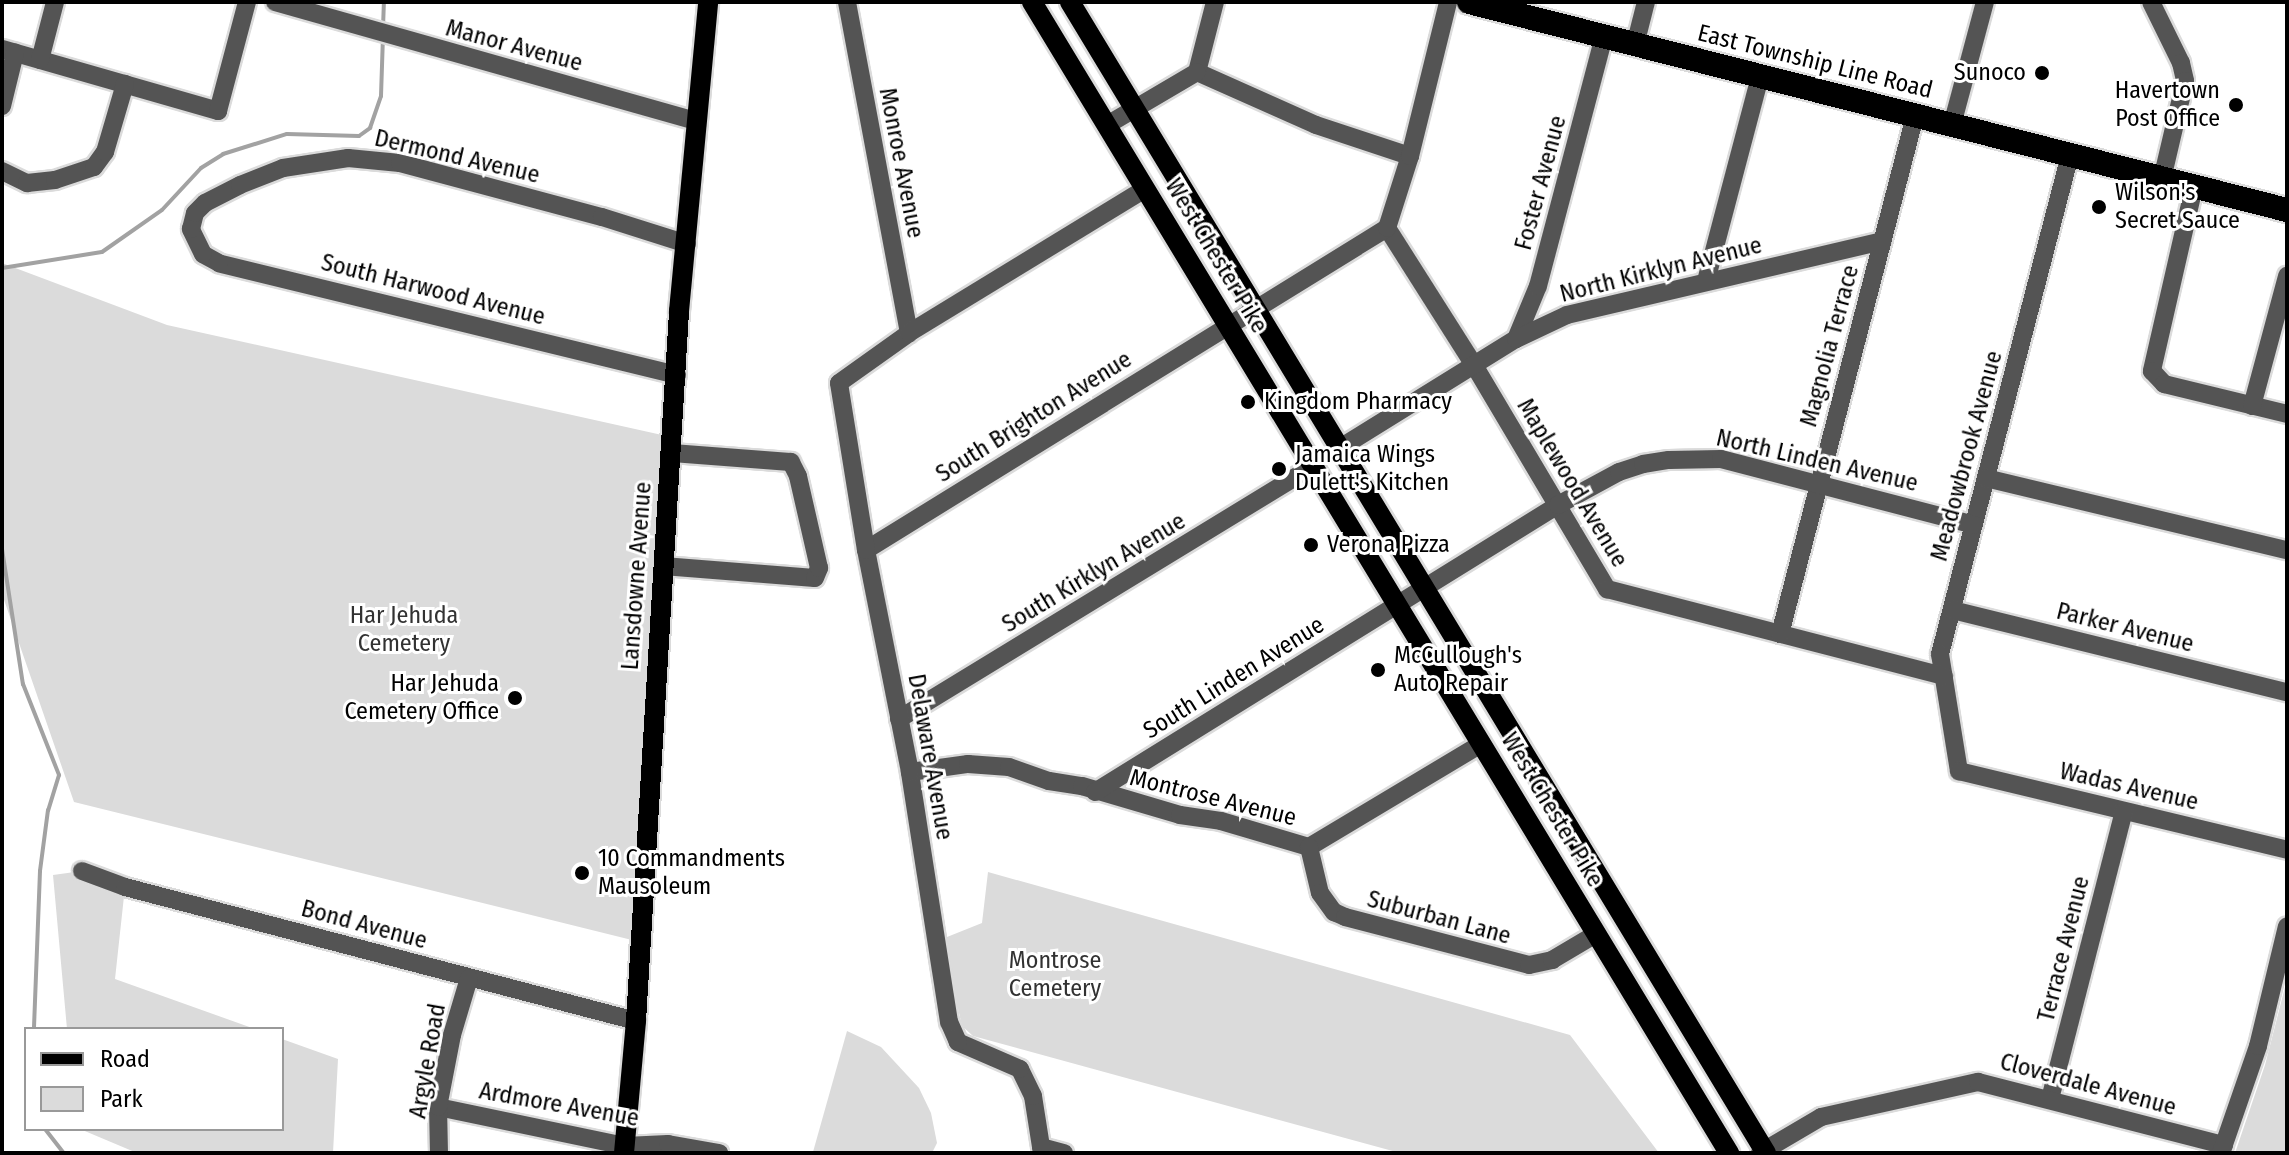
<!DOCTYPE html>
<html>
<head>
<meta charset="utf-8">
<style>
	body { margin:0 }
	#map { position:relative; width:2289px; height:1155px; overflow:hidden; background:#fff; font-family:"Fira Sans Condensed",sans-serif }
	div>[style] { position:absolute }
	.green>* { inset:0; background:#dbdbdb }
	.stream>* { height:4px; margin:-2px; padding:0 2px; transform-origin:2px; border-radius:2px; background:#a2a2a2 }
	.roads { filter:drop-shadow(2px 0 #dbdbdb) drop-shadow(-2px 0 #dbdbdb) drop-shadow(0 2px #dbdbdb) drop-shadow(0 -2px #dbdbdb) }
	.minor>* { height:18px; margin:-9px; padding:0 9px; transform-origin:9px; border-radius:9px; background:#545454 }
	.major>* { height:20px; margin:-10px; padding:0 10px; transform-origin:10px; border-radius:10px; background:#000 }
	.highway>* { height:24px; margin:-12px; padding:0 12px; transform-origin:12px; border-radius:12px; background:#000 }
	.dots>* { width:22px; height:22px; translate:-50% -50%; box-sizing:border-box; border:4px solid #fff; border-radius:50% }
	span { translate:-50% -50%; white-space:nowrap; text-align:center; line-height:1.15; -webkit-text-stroke:6px #fff; paint-order:stroke }
	.street-label { font-size:24px; color:#000 }
	.poi-label { font-size:24px; color:#000 }
	.right { translate:-100% -50%; text-align:right }
	.left { translate:0 -50%; text-align:left }
	.park-label { font-size:24px; color:#323232 }
	.frame { position:absolute; inset:0; border:4px solid #000; pointer-events:none }
	.legend { position:absolute; left:24px; top:1027px; width:260px; height:104px; box-sizing:border-box; background:#fff; border:2px solid #999; margin:0; padding:10px 14px; list-style:none; font-size:24px; color:#000 }
	.legend li { display:flex; align-items:center; gap:16px; height:40px }
	.legend b { width:40px; border:2px solid #999 }
</style>
</head>
<body>
<div id="map">
	<div class="green">
		<div style="clip-path:polygon(2px 263px,167px 325px,671px 437px,640px 942px,74px 802px,2px 594px)"></div>
		<div style="clip-path:polygon(82px 871px,125px 887px,115px 979px,255px 1029px,67px 1029px,53px 875px)"></div>
		<div style="clip-path:polygon(988px 872px,1570px 1035px,1659px 1153px,1400px 1153px,973px 1036px,962px 1026px,942px 939px,982px 923px)"></div>
		<div style="clip-path:polygon(2287px 979px,2287px 1153px,2235px 1153px,2265px 1065px)"></div>
		<div style="clip-path:polygon(847px 1031px,881px 1047px,919px 1088px,931px 1113px,937px 1143px,932px 1153px,813px 1152px)"></div>
		<div style="clip-path:polygon(282px 1039px,338px 1059px,333px 1153px,137px 1153px,80px 1129px,282px 1129px)"></div>
	</div>
	<div class="stream">
		<div style="left:383px;top:28px;width:26px;rotate:-88deg"></div>
		<div style="left:2px;top:268px;width:101px;rotate:-9.1deg"></div>
		<div style="left:102px;top:252px;width:73px;rotate:-35deg"></div>
		<div style="left:162px;top:210px;width:57px;rotate:-47.1deg"></div>
		<div style="left:201px;top:168px;width:26px;rotate:-32deg"></div>
		<div style="left:223px;top:154px;width:67px;rotate:-17.4deg"></div>
		<div style="left:287px;top:134px;width:72px;rotate:1.6deg"></div>
		<div style="left:359px;top:136px;width:14px;rotate:-36deg"></div>
		<div style="left:370px;top:128px;width:34px;rotate:-71deg"></div>
		<div style="left:381px;top:96px;width:60px;rotate:-88.1deg"></div>
		<div style="left:2px;top:549px;width:137px;rotate:81.2deg"></div>
		<div style="left:23px;top:684px;width:98px;rotate:68.4deg"></div>
		<div style="left:59px;top:775px;width:37px;rotate:107deg"></div>
		<div style="left:48px;top:810px;width:62px;rotate:97.5deg"></div>
		<div style="left:40px;top:871px;width:158px;rotate:92.2deg"></div>
		<div style="left:45px;top:1129px;width:31px;rotate:52deg"></div>
	</div>
	<div class="roads">
		<div class="minor">
			<div style="left:275px;top:2px;width:437px;rotate:15.8deg"></div>
			<div style="left:847px;top:2px;width:337px;rotate:79.4deg"></div>
			<div style="left:2151px;top:2px;width:68px;rotate:63.8deg"></div>
			<div style="left:2181px;top:63px;width:18px;rotate:77deg"></div>
			<div style="left:2185px;top:81px;width:101px;rotate:103.2deg"></div>
			<div style="left:1635px;top:45px;width:44px;rotate:-75.7deg"></div>
			<div style="left:2px;top:49px;width:225px;rotate:16deg"></div>
			<div style="left:218px;top:111px;width:113px;rotate:-75.1deg"></div>
			<div style="left:40px;top:60px;width:60px;rotate:-75.5deg"></div>
			<div style="left:1197px;top:72px;width:130px;rotate:24deg"></div>
			<div style="left:1316px;top:125px;width:99px;rotate:18.3deg"></div>
			<div style="left:1197px;top:72px;width:72px;rotate:-75.6deg"></div>
			<div style="left:2px;top:106px;width:55px;rotate:-76.2deg"></div>
			<div style="left:1107px;top:125px;width:104px;rotate:-30.5deg"></div>
			<div style="left:1952px;top:125px;width:127px;rotate:-75deg"></div>
			<div style="left:2070px;top:155px;width:516px;rotate:104.6deg"></div>
			<div style="left:1940px;top:654px;width:119px;rotate:80.8deg"></div>
			<div style="left:1959px;top:771px;width:337px;rotate:13.5deg"></div>
			<div style="left:2px;top:171px;width:28px;rotate:26deg"></div>
			<div style="left:27px;top:183px;width:28px;rotate:-6deg"></div>
			<div style="left:55px;top:180px;width:41px;rotate:-18.4deg"></div>
			<div style="left:94px;top:167px;width:19px;rotate:-54deg"></div>
			<div style="left:105px;top:152px;width:71px;rotate:-73.6deg"></div>
			<div style="left:2194px;top:187px;width:189px;rotate:102.9deg"></div>
			<div style="left:2152px;top:371px;width:18px;rotate:47deg"></div>
			<div style="left:2164px;top:384px;width:127px;rotate:13.7deg"></div>
			<div style="left:1387px;top:228px;width:162px;rotate:57.6deg"></div>
			<div style="left:1474px;top:365px;width:261px;rotate:59.3deg"></div>
			<div style="left:1607px;top:589px;width:348px;rotate:14.5deg"></div>
			<div style="left:1706px;top:281px;width:212px;rotate:-75.2deg"></div>
			<div style="left:1516px;top:339px;width:57px;rotate:-67.5deg"></div>
			<div style="left:1538px;top:286px;width:259px;rotate:-75.2deg"></div>
			<div style="left:677px;top:375px;width:471px;rotate:-166.3deg"></div>
			<div style="left:219px;top:263px;width:18px;rotate:-151deg"></div>
			<div style="left:203px;top:254px;width:28px;rotate:-116deg"></div>
			<div style="left:191px;top:229px;width:16px;rotate:-76deg"></div>
			<div style="left:195px;top:213px;width:14px;rotate:-45deg"></div>
			<div style="left:205px;top:203px;width:39px;rotate:-27deg"></div>
			<div style="left:240px;top:185px;width:46px;rotate:-21.6deg"></div>
			<div style="left:283px;top:168px;width:66px;rotate:-8.7deg"></div>
			<div style="left:348px;top:158px;width:52px;rotate:5.5deg"></div>
			<div style="left:400px;top:163px;width:209px;rotate:15deg"></div>
			<div style="left:602px;top:217px;width:89px;rotate:17.6deg"></div>
			<div style="left:2252px;top:406px;width:135px;rotate:-74.9deg"></div>
			<div style="left:1340px;top:448px;width:207px;rotate:-31.8deg"></div>
			<div style="left:1516px;top:339px;width:56px;rotate:-25.2deg"></div>
			<div style="left:1567px;top:315px;width:324px;rotate:-13.2deg"></div>
			<div style="left:1986px;top:478px;width:309px;rotate:13.5deg"></div>
			<div style="left:866px;top:550px;width:612px;rotate:-31.72deg"></div>
			<div style="left:1387px;top:228px;width:76px;rotate:-72.3deg"></div>
			<div style="left:1410px;top:156px;width:159px;rotate:-76.1deg"></div>
			<div style="left:663px;top:566px;width:152px;rotate:4.5deg"></div>
			<div style="left:815px;top:578px;width:11px;rotate:-68deg"></div>
			<div style="left:819px;top:568px;width:94px;rotate:-102.9deg"></div>
			<div style="left:798px;top:476px;width:16px;rotate:-117deg"></div>
			<div style="left:791px;top:462px;width:120px;rotate:-175.7deg"></div>
			<div style="left:1952px;top:610px;width:345px;rotate:13.8deg"></div>
			<div style="left:1780px;top:634px;width:535px;rotate:-75.39deg"></div>
			<div style="left:899px;top:719px;width:485px;rotate:-31.4deg"></div>
			<div style="left:910px;top:772px;width:59px;rotate:-7.9deg"></div>
			<div style="left:968px;top:764px;width:41px;rotate:4.2deg"></div>
			<div style="left:1009px;top:767px;width:42px;rotate:19.3deg"></div>
			<div style="left:1049px;top:781px;width:33px;rotate:9deg"></div>
			<div style="left:1082px;top:786px;width:102px;rotate:16.5deg"></div>
			<div style="left:1180px;top:815px;width:41px;rotate:8.3deg"></div>
			<div style="left:1221px;top:821px;width:92px;rotate:16.5deg"></div>
			<div style="left:1309px;top:847px;width:200px;rotate:-30.9deg"></div>
			<div style="left:1095px;top:792px;width:545px;rotate:-31.79deg"></div>
			<div style="left:1558px;top:505px;width:69px;rotate:-28.4deg"></div>
			<div style="left:1619px;top:472px;width:25px;rotate:-18deg"></div>
			<div style="left:1643px;top:464px;width:26px;rotate:-9deg"></div>
			<div style="left:1669px;top:460px;width:52px;rotate:-1.1deg"></div>
			<div style="left:1721px;top:459px;width:261px;rotate:14.6deg"></div>
			<div style="left:1309px;top:847px;width:47px;rotate:76.6deg"></div>
			<div style="left:1320px;top:893px;width:24px;rotate:54deg"></div>
			<div style="left:1334px;top:912px;width:12px;rotate:24deg"></div>
			<div style="left:1345px;top:917px;width:190px;rotate:14.6deg"></div>
			<div style="left:1529px;top:965px;width:24px;rotate:-12deg"></div>
			<div style="left:1552px;top:960px;width:51px;rotate:-30.6deg"></div>
			<div style="left:82px;top:871px;width:46px;rotate:20.4deg"></div>
			<div style="left:125px;top:887px;width:528px;rotate:14.69deg"></div>
			<div style="left:2050px;top:1099px;width:297px;rotate:-75.6deg"></div>
			<div style="left:438px;top:1107px;width:191px;rotate:11.8deg"></div>
			<div style="left:625px;top:1146px;width:43px;rotate:-2.7deg"></div>
			<div style="left:668px;top:1144px;width:52px;rotate:10deg"></div>
			<div style="left:1041px;top:1147px;width:24px;rotate:15deg"></div>
			<div style="left:439px;top:1153px;width:46px;rotate:-91.2deg"></div>
			<div style="left:438px;top:1107px;width:73px;rotate:-79deg"></div>
			<div style="left:452px;top:1035px;width:59px;rotate:-73.4deg"></div>
			<div style="left:1042px;top:1153px;width:58px;rotate:-99deg"></div>
			<div style="left:1033px;top:1096px;width:30px;rotate:-116deg"></div>
			<div style="left:1020px;top:1069px;width:68px;rotate:-156.5deg"></div>
			<div style="left:958px;top:1042px;width:22px;rotate:-114deg"></div>
			<div style="left:949px;top:1022px;width:253px;rotate:-98.9deg"></div>
			<div style="left:910px;top:772px;width:226px;rotate:-101.2deg"></div>
			<div style="left:866px;top:550px;width:169px;rotate:-99.2deg"></div>
			<div style="left:839px;top:383px;width:86px;rotate:-35.5deg"></div>
			<div style="left:909px;top:333px;width:276px;rotate:-31.4deg"></div>
			<div style="left:1760px;top:1153px;width:71px;rotate:-30.5deg"></div>
			<div style="left:1821px;top:1117px;width:161px;rotate:-12.6deg"></div>
			<div style="left:1978px;top:1082px;width:254px;rotate:14.4deg"></div>
			<div style="left:2221px;top:1153px;width:113px;rotate:-70.9deg"></div>
			<div style="left:2258px;top:1046px;width:123px;rotate:-76.4deg"></div>
		</div>
		<div class="major">
			<div style="left:1032px;top:2px;width:1346px;rotate:58.8deg"></div>
			<div style="left:1070px;top:2px;width:1345px;rotate:58.84deg"></div>
			<div style="left:624px;top:1153px;width:133px;rotate:-84.8deg"></div>
			<div style="left:636px;top:1021px;width:711px;rotate:-86.53deg"></div>
			<div style="left:679px;top:311px;width:310px;rotate:-84.6deg"></div>
		</div>
		<div class="highway">
			<div style="left:1469px;top:2px;width:844px;rotate:14.27deg"></div>
		</div>
	</div>
	<div class="dots">
		<div style="left:2042px;top:73px;background:#000"></div>
		<div style="left:2236px;top:105px;background:#000"></div>
		<div style="left:2099px;top:207px;background:#000"></div>
		<div style="left:1248px;top:402px;background:#000"></div>
		<div style="left:1279px;top:469px;background:#000"></div>
		<div style="left:1311px;top:545px;background:#000"></div>
		<div style="left:1378px;top:670px;background:#000"></div>
		<div style="left:515px;top:698px;background:#000"></div>
		<div style="left:582px;top:873px;background:#000"></div>
	</div>
	<div class="street-label">
		<span style="left:514px;top:46px;rotate:15deg">Manor Avenue</span>
		<span style="left:1815px;top:62px;rotate:14deg">East Township Line Road</span>
		<span style="left:457px;top:157px;rotate:13deg">Dermond Avenue</span>
		<span style="left:901px;top:163px;rotate:79deg">Monroe Avenue</span>
		<span style="left:1541px;top:183px;rotate:-75deg">Foster Avenue</span>
		<span style="left:1216px;top:256px;rotate:59deg">West Chester Pike</span>
		<span style="left:1661px;top:270px;rotate:-14deg">North Kirklyn Avenue</span>
		<span style="left:433px;top:290px;rotate:14deg">South Harwood Avenue</span>
		<span style="left:1830px;top:346px;rotate:-75deg">Magnolia Terrace</span>
		<span style="left:1034px;top:417px;rotate:-32deg">South Brighton Avenue</span>
		<span style="left:1967px;top:456px;rotate:-75deg">Meadowbrook Avenue</span>
		<span style="left:1817px;top:461px;rotate:13deg">North Linden Avenue</span>
		<span style="left:1572px;top:483px;rotate:59deg">Maplewood Avenue</span>
		<span style="left:1094px;top:573px;rotate:-31deg">South Kirklyn Avenue</span>
		<span style="left:637px;top:576px;rotate:-86deg">Lansdowne Avenue</span>
		<span style="left:2125px;top:628px;rotate:14deg">Parker Avenue</span>
		<span style="left:1234px;top:678px;rotate:-32deg">South Linden Avenue</span>
		<span style="left:930px;top:757px;rotate:80deg">Delaware Avenue</span>
		<span style="left:2129px;top:787px;rotate:13deg">Wadas Avenue</span>
		<span style="left:1213px;top:798px;rotate:14deg">Montrose Avenue</span>
		<span style="left:1552px;top:810px;rotate:59deg">West Chester Pike</span>
		<span style="left:1439px;top:918px;rotate:15deg">Suburban Lane</span>
		<span style="left:364px;top:925px;rotate:15deg">Bond Avenue</span>
		<span style="left:2064px;top:949px;rotate:-76deg">Terrace Avenue</span>
		<span style="left:428px;top:1061px;rotate:-80deg">Argyle Road</span>
		<span style="left:2088px;top:1085px;rotate:15deg">Cloverdale Avenue</span>
		<span style="left:559px;top:1105px;rotate:10deg">Ardmore Avenue</span>
	</div>
	<div class="poi-label">
		<span class="right" style="left:2026px;top:73px">Sunoco</span>
		<span class="right" style="left:2220px;top:105px">Havertown<br>Post Office</span>
		<span class="left" style="left:2115px;top:207px">Wilson's<br>Secret Sauce</span>
		<span class="left" style="left:1264px;top:402px">Kingdom Pharmacy</span>
		<span class="left" style="left:1295px;top:469px">Jamaica Wings<br>Dulett's Kitchen</span>
		<span class="left" style="left:1327px;top:545px">Verona Pizza</span>
		<span class="left" style="left:1394px;top:670px">McCullough's<br>Auto Repair</span>
		<span class="right" style="left:499px;top:698px">Har Jehuda<br>Cemetery Office</span>
		<span class="left" style="left:598px;top:873px">10 Commandments<br>Mausoleum</span>
	</div>
	<div class="park-label">
		<span style="left:404px;top:630px">Har Jehuda<br>Cemetery</span>
		<span style="left:1055px;top:975px">Montrose<br>Cemetery</span>
	</div>
	<div class="frame"></div>
	<ul class="legend">
	<li><b style="height:10px;background:#000"></b>Road</li>
	<li><b style="height:22px;background:#dbdbdb"></b>Park</li>
	</ul>
</div>
</body>
</html>
